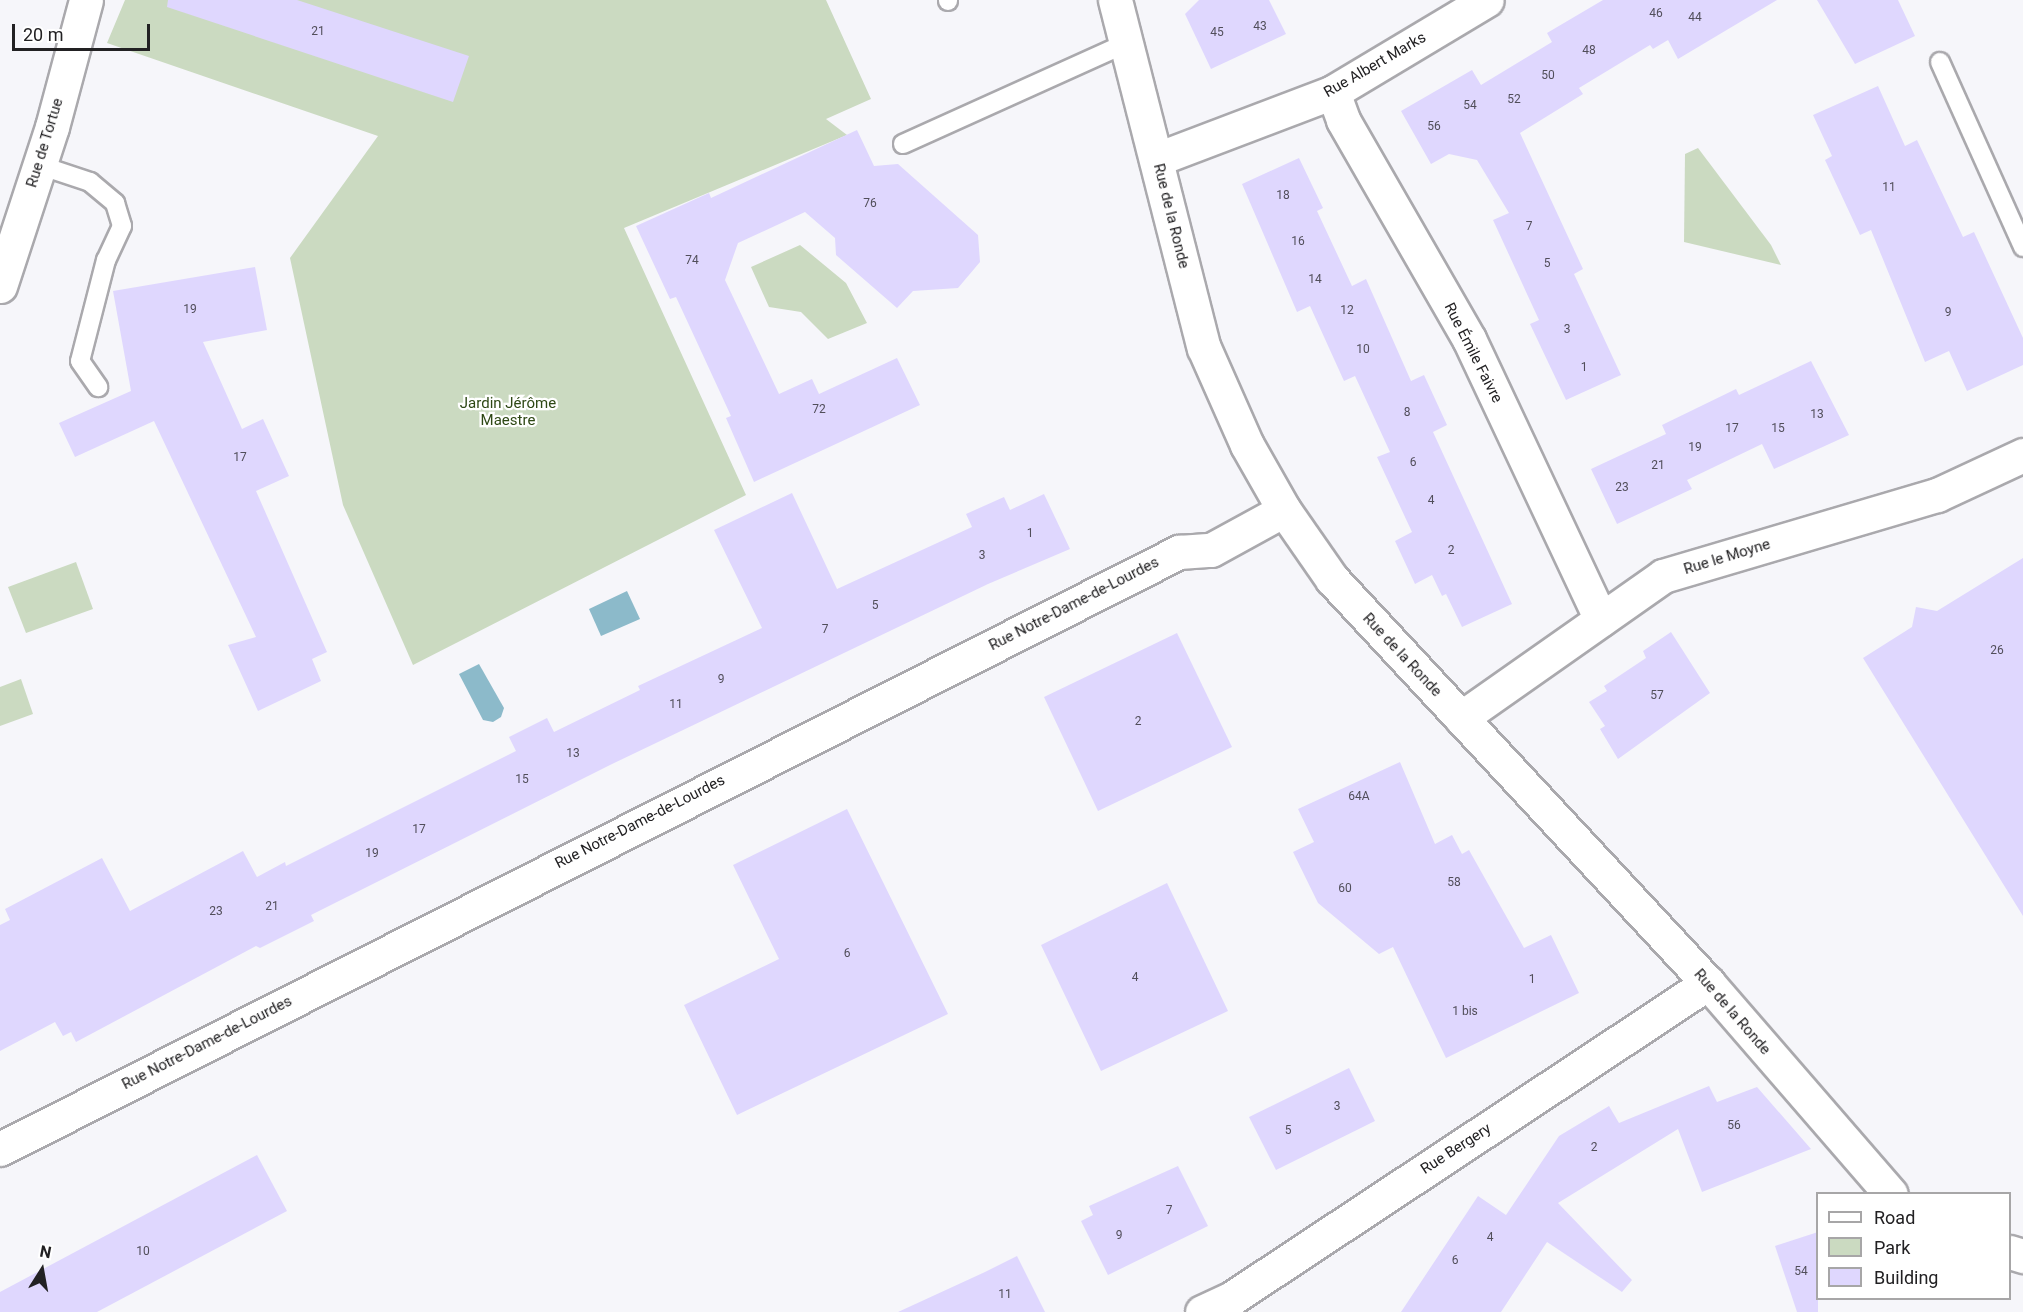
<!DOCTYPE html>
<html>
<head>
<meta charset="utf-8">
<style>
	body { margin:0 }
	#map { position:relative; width:2023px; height:1312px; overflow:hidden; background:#f6f6fa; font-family:Roboto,sans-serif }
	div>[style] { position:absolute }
	.green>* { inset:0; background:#cbdac1 }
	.water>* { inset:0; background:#8cbaca }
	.building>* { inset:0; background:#dfd7fe }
	.roads { filter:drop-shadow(2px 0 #aaa9ad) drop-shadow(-2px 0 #aaa9ad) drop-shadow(0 2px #aaa9ad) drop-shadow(0 -2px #aaa9ad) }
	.lane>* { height:18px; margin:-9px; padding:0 9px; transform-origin:9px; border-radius:9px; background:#fff }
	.street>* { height:33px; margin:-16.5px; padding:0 16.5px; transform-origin:16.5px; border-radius:16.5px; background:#fff }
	span { translate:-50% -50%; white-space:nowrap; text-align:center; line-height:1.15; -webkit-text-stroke:4.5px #fff; paint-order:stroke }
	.number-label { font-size:12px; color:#514e5a }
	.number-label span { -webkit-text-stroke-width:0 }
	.street-label { font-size:15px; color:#222123 }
	.park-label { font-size:15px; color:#2e4815 }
	.legend { position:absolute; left:1816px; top:1192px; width:195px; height:108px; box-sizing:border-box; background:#fff; border:2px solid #a7a6a7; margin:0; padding:8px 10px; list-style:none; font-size:18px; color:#222123 }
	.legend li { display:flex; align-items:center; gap:12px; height:30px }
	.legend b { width:30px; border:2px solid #a7a6a7 }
	.north { position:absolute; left:12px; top:1240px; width:60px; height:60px; -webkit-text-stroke:4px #fff; paint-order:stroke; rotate:11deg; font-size:16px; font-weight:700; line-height:24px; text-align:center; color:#222123 }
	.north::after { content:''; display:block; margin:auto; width:21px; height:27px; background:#222123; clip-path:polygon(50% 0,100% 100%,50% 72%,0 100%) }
	.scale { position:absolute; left:12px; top:24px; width:138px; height:27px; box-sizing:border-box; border:3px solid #222123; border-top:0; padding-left:8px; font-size:18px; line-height:21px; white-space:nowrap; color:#222123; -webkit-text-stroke:4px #fff; paint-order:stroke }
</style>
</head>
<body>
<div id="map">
	<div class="green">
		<div style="clip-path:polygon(125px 0,826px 0,871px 99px,826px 119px,847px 135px,624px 228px,746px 495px,413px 665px,343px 505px,290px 258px,378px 136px,107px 43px)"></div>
		<div style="clip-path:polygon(1698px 148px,1771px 245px,1781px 265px,1684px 242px,1685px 154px)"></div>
		<div style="clip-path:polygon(800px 245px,846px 283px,867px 323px,828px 339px,801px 312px,769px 307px,751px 267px)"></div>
		<div style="clip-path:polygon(76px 562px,93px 609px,26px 633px,8px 587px)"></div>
		<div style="clip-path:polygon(21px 679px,33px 714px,0 726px,0 687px)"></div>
	</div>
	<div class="water">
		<div style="clip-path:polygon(627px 591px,640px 619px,601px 636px,589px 609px)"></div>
		<div style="clip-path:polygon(479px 664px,504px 708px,501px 717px,493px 722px,483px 720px,459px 674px)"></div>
	</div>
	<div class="building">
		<div style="clip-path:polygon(168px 0,297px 0,469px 56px,453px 102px,167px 7px)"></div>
		<div style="clip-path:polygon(1199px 0,1269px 0,1286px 34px,1211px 69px,1185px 14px)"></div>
		<div style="clip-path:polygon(1603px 0,1777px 0,1678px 59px,1668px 40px,1653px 49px,1650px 45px,1579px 88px,1583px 94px,1520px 133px,1583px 269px,1574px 274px,1621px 375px,1566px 400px,1530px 324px,1539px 320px,1493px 220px,1509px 213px,1477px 160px,1449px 154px,1431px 164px,1401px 111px,1472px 70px,1481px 85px,1552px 42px,1547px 33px)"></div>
		<div style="clip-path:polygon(1817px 0,1898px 0,1915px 36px,1855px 64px)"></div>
		<div style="clip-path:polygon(1878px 86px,1905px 146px,1917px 140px,1963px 237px,1974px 232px,2023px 338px,2023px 365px,1967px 391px,1949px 351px,1925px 362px,1871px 230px,1860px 235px,1825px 160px,1832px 156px,1813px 115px)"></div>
		<div style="clip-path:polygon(857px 130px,874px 166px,898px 164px,978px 235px,980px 262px,958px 288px,913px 291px,897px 308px,836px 255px,835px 238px,805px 212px,738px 243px,725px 280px,779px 394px,812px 379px,819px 394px,897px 358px,920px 405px,754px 482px,726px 418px,731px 416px,695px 338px,676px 297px,670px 299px,636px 226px,709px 193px,711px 198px)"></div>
		<div style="clip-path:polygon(1299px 158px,1323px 208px,1317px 211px,1352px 286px,1366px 279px,1411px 381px,1424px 375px,1447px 425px,1433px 432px,1512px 604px,1462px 627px,1446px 594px,1442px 596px,1432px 575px,1415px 584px,1395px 541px,1412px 532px,1377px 457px,1390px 452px,1355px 376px,1344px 381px,1310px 306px,1297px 312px,1242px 184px)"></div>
		<div style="clip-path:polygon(255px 267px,267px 330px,203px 342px,242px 429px,263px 419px,289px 476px,256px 491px,327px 652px,312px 659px,321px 681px,258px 711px,228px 645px,256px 637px,154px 421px,75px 457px,59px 423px,131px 391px,113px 291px)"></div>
		<div style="clip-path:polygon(1811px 361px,1849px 435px,1774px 469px,1762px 444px,1687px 480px,1692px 489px,1617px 524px,1591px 469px,1666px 434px,1662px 425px,1736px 389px,1739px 395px)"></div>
		<div style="clip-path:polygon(792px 493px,837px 589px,972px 527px,966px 514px,1004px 497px,1010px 510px,1044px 494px,1070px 549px,988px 584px,610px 765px,311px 915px,314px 921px,260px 948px,256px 946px,76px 1042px,71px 1032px,63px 1036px,55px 1022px,0 1051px,0 925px,10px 920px,5px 909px,102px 858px,130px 911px,243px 851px,257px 877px,285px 862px,286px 866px,516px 751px,509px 737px,547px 718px,554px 732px,640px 690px,638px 686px,762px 628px,714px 530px)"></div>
		<div style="clip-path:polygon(2023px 558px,2023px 916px,1863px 658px,1912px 627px,1916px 607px,1937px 611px)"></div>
		<div style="clip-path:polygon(1671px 632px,1710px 693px,1618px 759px,1600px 729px,1605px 726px,1589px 702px,1607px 691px,1604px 686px,1646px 658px,1643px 651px)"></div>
		<div style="clip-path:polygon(1177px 633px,1232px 747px,1098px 811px,1044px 697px)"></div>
		<div style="clip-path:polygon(1400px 762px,1435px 844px,1452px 835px,1462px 854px,1469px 850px,1524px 948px,1551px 935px,1579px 993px,1446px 1058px,1393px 947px,1379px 954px,1318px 903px,1293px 852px,1314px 842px,1298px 809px)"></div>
		<div style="clip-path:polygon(847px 809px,948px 1014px,737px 1115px,684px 1005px,779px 959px,733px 865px)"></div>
		<div style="clip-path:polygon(1167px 883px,1228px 1011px,1101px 1071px,1041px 945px)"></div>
		<div style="clip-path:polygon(1349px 1068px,1375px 1121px,1276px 1170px,1249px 1117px)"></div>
		<div style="clip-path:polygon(1709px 1086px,1717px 1102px,1757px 1087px,1811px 1149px,1702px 1192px,1678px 1129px,1558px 1203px,1632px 1280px,1622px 1292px,1547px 1242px,1501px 1312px,1401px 1312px,1478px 1196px,1506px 1215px,1559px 1136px,1609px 1106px,1619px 1123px)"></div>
		<div style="clip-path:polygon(257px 1155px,287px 1211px,97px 1312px,0 1312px,0 1292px)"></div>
		<div style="clip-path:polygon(1178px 1166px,1208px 1226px,1108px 1275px,1081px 1221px,1093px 1215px,1089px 1206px)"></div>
		<div style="clip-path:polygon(1818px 1232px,1818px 1312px,1797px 1312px,1775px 1246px)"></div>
		<div style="clip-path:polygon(1017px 1256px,1045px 1312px,898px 1312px,985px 1272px)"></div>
	</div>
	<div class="roads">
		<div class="lane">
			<div style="left:948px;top:0;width:1px;rotate:90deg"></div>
			<div style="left:1940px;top:62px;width:203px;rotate:65.8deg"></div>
			<div style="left:903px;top:144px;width:246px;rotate:-24.3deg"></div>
			<div style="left:39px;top:165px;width:54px;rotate:18.4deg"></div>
			<div style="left:90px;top:182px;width:33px;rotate:40deg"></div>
			<div style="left:115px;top:203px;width:24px;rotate:73deg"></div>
			<div style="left:122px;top:226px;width:38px;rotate:115deg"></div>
			<div style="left:106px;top:260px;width:104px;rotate:104.4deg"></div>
			<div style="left:80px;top:361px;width:32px;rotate:55deg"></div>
		</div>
		<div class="street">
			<div style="left:1115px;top:0;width:359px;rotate:75.7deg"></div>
			<div style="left:1204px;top:348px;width:106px;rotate:66.1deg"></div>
			<div style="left:1247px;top:445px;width:75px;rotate:60.4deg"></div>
			<div style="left:1284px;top:510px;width:84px;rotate:55.2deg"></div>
			<div style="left:1332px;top:579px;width:552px;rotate:47.06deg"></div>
			<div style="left:1708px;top:983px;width:279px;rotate:49.1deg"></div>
			<div style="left:1333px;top:92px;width:30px;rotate:70deg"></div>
			<div style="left:1343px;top:120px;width:253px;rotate:60.1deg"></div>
			<div style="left:1469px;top:339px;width:310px;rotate:64.8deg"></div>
			<div style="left:1157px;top:159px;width:188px;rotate:-20.8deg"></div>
			<div style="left:1333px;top:92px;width:179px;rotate:-30.9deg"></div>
			<div style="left:0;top:286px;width:167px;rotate:-71.9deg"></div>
			<div style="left:52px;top:127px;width:131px;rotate:-75deg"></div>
			<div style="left:1461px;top:718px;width:247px;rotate:-35.1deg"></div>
			<div style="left:1663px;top:576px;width:286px;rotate:-16.5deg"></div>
			<div style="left:1937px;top:495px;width:95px;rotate:-24.9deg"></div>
			<div style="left:0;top:1149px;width:1322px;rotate:-26.86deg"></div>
			<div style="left:1179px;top:552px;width:32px;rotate:-4deg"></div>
			<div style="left:1211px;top:550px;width:83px;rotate:-28.7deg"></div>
			<div style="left:2010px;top:1252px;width:14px;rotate:17deg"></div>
			<div style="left:1202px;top:1312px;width:33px;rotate:-25deg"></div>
			<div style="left:1232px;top:1298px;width:571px;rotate:-33.5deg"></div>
		</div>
	</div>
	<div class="number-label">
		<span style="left:1656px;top:14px">46</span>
		<span style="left:1695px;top:18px">44</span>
		<span style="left:1260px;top:27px">43</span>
		<span style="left:318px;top:32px">21</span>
		<span style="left:1217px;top:33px">45</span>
		<span style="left:1589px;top:51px">48</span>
		<span style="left:1548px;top:76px">50</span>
		<span style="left:1514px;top:100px">52</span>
		<span style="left:1470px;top:106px">54</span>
		<span style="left:1434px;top:127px">56</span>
		<span style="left:1889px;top:188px">11</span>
		<span style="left:1283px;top:196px">18</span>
		<span style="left:870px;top:204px">76</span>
		<span style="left:1529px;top:227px">7</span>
		<span style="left:1298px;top:242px">16</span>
		<span style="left:692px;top:261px">74</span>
		<span style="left:1547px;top:264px">5</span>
		<span style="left:1315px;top:280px">14</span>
		<span style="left:190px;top:310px">19</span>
		<span style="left:1347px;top:311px">12</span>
		<span style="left:1948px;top:313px">9</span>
		<span style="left:1567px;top:330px">3</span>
		<span style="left:1363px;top:350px">10</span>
		<span style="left:1584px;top:368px">1</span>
		<span style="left:819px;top:410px">72</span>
		<span style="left:1407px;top:413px">8</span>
		<span style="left:1817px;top:415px">13</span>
		<span style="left:1732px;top:429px">17</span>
		<span style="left:1778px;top:429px">15</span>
		<span style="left:1695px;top:448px">19</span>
		<span style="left:240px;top:458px">17</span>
		<span style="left:1413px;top:463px">6</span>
		<span style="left:1658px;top:466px">21</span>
		<span style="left:1622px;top:488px">23</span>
		<span style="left:1431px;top:501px">4</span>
		<span style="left:1030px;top:534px">1</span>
		<span style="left:1451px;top:551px">2</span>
		<span style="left:982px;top:556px">3</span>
		<span style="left:875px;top:606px">5</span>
		<span style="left:825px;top:630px">7</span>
		<span style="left:1997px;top:651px">26</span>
		<span style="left:721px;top:680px">9</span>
		<span style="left:1657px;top:696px">57</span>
		<span style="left:676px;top:705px">11</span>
		<span style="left:1138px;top:722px">2</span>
		<span style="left:573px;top:754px">13</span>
		<span style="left:522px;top:780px">15</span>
		<span style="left:1359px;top:797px">64A</span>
		<span style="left:419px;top:830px">17</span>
		<span style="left:372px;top:854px">19</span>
		<span style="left:1454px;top:883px">58</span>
		<span style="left:1345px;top:889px">60</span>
		<span style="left:272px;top:907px">21</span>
		<span style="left:216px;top:912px">23</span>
		<span style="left:847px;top:954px">6</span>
		<span style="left:1135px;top:978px">4</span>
		<span style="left:1532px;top:980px">1</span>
		<span style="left:1465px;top:1012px">1 bis</span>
		<span style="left:1337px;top:1107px">3</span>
		<span style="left:1734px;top:1126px">56</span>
		<span style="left:1288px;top:1131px">5</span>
		<span style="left:1594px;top:1148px">2</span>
		<span style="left:1169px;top:1211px">7</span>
		<span style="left:1119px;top:1236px">9</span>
		<span style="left:1490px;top:1238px">4</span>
		<span style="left:143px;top:1252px">10</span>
		<span style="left:1455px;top:1261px">6</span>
		<span style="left:1801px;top:1272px">54</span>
		<span style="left:1005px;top:1295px">11</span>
	</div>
	<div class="street-label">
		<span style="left:1375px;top:65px;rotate:-30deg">Rue Albert Marks</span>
		<span style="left:45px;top:143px;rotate:-73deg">Rue de Tortue</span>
		<span style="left:1171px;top:216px;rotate:76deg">Rue de la Ronde</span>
		<span style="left:1473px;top:353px;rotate:63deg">Rue Émile Faivre</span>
		<span style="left:1727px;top:557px;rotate:-17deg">Rue le Moyne</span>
		<span style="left:1074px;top:604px;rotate:-27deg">Rue Notre-Dame-de-Lourdes</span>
		<span style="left:1402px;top:655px;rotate:47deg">Rue de la Ronde</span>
		<span style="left:640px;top:822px;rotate:-27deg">Rue Notre-Dame-de-Lourdes</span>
		<span style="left:1732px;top:1012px;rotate:49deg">Rue de la Ronde</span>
		<span style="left:207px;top:1043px;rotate:-27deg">Rue Notre-Dame-de-Lourdes</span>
		<span style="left:1456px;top:1149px;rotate:-33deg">Rue Bergery</span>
	</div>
	<div class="park-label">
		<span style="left:508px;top:412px">Jardin Jérôme<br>Maestre</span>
	</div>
	<ul class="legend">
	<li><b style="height:8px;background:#fff"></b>Road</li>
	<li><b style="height:16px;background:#cbdac1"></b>Park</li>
	<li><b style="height:16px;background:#dfd7fe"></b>Building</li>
	</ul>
	<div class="north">N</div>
	<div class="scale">20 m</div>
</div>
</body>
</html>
